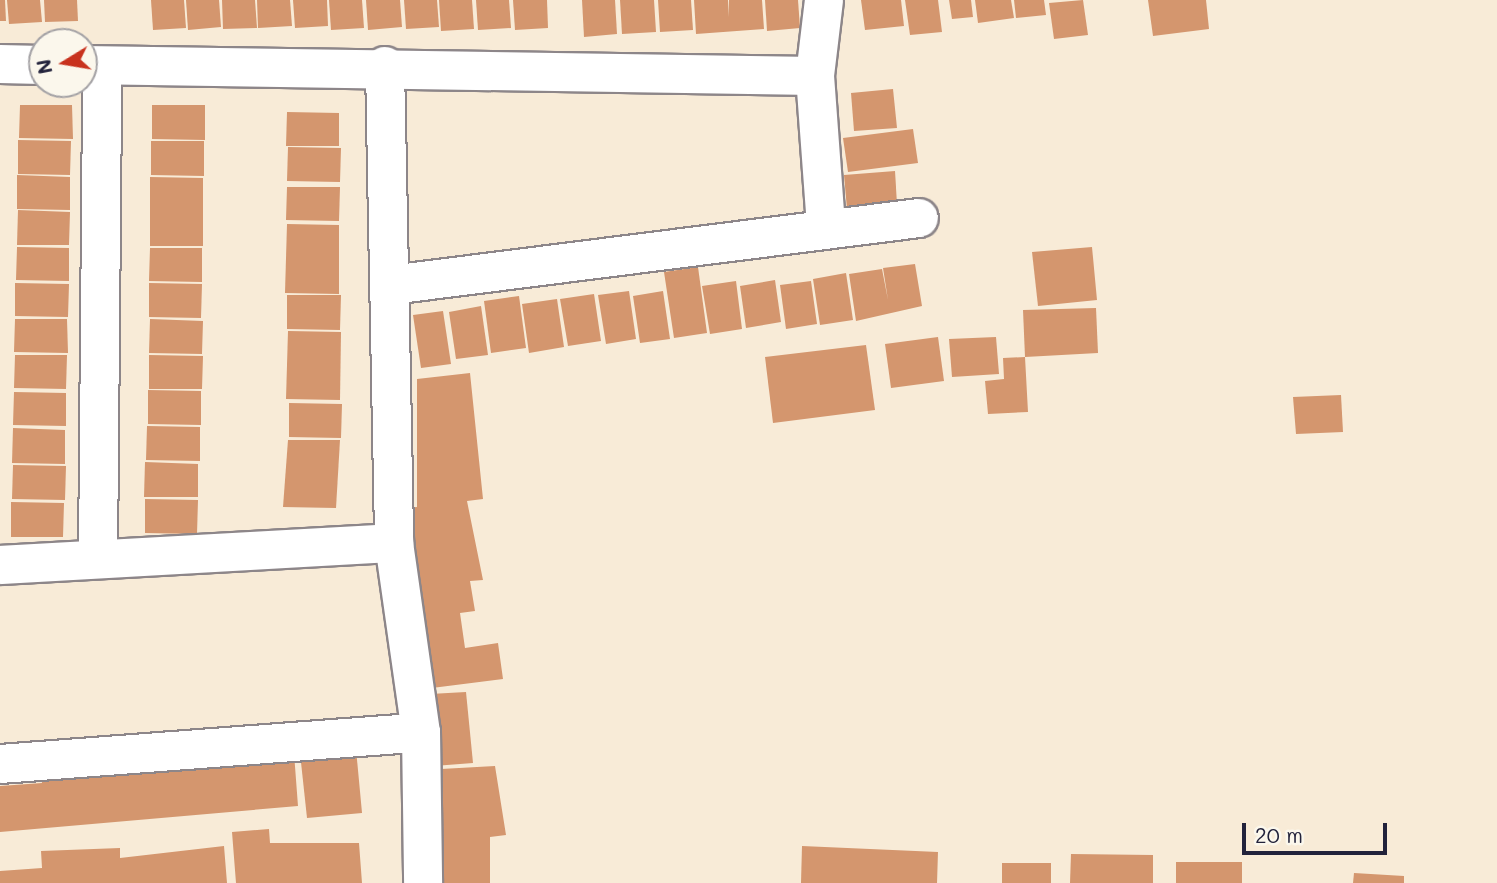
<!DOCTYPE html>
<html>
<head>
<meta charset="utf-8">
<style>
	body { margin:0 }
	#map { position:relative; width:1497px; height:883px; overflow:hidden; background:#f8ebd7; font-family:Mali,sans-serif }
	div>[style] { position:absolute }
	.building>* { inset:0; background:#d4966e }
	.roads { filter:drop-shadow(2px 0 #8d8689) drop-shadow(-2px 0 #8d8689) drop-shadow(0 2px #8d8689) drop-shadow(0 -2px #8d8689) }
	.minor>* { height:38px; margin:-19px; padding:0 19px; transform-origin:19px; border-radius:19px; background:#fff }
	span { translate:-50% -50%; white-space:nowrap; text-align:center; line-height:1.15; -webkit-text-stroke:5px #fbf7ec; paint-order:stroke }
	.north { position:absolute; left:28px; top:28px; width:70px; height:70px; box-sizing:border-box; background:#fbf7ec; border:2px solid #a4a2a5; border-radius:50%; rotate:259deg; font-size:19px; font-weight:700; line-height:28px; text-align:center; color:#22223b }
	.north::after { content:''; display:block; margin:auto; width:24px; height:32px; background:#c8321e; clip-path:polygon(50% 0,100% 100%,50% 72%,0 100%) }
	.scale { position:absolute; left:1242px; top:823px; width:145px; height:32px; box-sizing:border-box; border:4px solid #22223b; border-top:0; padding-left:9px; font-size:21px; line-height:24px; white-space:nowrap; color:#22223b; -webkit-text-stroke:5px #fbf7ec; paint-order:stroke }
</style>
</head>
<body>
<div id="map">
	<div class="building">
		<div style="clip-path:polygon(0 0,5px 0,6px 21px,0 21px)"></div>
		<div style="clip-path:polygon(7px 0,40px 0,42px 22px,9px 24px)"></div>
		<div style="clip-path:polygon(44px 0,77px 0,78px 21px,45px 22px)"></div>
		<div style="clip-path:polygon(151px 0,184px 0,186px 28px,153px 30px)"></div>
		<div style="clip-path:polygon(186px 0,219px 0,221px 27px,188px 30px)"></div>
		<div style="clip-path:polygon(222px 0,255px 0,257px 28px,223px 29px)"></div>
		<div style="clip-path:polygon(257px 0,290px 0,292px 26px,258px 28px)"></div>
		<div style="clip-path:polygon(293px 0,327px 0,328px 26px,295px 28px)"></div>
		<div style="clip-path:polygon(329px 0,362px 0,364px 28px,331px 30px)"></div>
		<div style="clip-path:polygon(366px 0,400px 0,402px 27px,368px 30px)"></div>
		<div style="clip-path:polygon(404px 0,437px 0,439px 27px,406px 29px)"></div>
		<div style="clip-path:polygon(439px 0,472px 0,474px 29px,441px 31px)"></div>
		<div style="clip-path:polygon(476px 0,509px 0,511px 28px,478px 30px)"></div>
		<div style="clip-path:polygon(513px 0,547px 0,548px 28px,515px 30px)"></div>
		<div style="clip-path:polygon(582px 0,615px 0,617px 34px,584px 37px)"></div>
		<div style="clip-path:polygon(620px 0,654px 0,656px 32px,622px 34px)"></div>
		<div style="clip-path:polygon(658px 0,691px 0,693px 30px,660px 32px)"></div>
		<div style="clip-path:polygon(694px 0,728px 0,729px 17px,729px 0,762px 0,764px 29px,696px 34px)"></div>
		<div style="clip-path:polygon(765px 0,798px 0,800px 28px,767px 31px)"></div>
		<div style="clip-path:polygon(861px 0,901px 0,904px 26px,865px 30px)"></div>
		<div style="clip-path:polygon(905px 0,938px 0,942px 32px,910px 35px)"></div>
		<div style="clip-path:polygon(949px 0,971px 0,973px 17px,952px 19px)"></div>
		<div style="clip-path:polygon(975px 0,1011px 0,1014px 18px,978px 23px)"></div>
		<div style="clip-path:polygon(1014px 0,1044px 0,1046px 15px,1016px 18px)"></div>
		<div style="clip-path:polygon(1083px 0,1088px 35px,1054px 39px,1049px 3px)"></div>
		<div style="clip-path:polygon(1148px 0,1206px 0,1209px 29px,1153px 36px)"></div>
		<div style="clip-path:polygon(893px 89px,897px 128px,854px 131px,851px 93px)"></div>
		<div style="clip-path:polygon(20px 105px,72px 105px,73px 139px,19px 138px)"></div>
		<div style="clip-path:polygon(152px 105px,205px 105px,205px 140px,152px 139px)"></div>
		<div style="clip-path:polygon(287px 112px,339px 113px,339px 146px,286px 146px)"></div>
		<div style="clip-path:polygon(913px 129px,918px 163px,848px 172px,843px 138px)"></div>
		<div style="clip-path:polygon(18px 140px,71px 141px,70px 175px,18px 174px)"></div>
		<div style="clip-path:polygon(151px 141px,204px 141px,204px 176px,151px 175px)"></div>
		<div style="clip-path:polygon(288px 147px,341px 148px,340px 182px,287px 181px)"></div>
		<div style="clip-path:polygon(895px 171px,897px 204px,847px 209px,844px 175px)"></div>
		<div style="clip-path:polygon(17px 175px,70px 177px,70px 210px,17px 209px)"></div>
		<div style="clip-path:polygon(150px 177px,203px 178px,203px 246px,150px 246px)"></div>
		<div style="clip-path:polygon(287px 187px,340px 187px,339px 221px,286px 220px)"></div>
		<div style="clip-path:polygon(18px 210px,70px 212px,69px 245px,17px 245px)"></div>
		<div style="clip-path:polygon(287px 224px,339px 225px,339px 294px,285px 293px)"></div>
		<div style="clip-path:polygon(17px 247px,69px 248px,69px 281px,16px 280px)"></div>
		<div style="clip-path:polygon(1092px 247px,1097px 300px,1038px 306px,1032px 252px)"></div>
		<div style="clip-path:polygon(150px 248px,202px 248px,202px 282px,149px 281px)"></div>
		<div style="clip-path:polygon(915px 264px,922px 306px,856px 321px,849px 274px,882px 269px,888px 300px,883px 268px)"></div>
		<div style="clip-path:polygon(698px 267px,707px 333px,674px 338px,664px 272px)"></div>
		<div style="clip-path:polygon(846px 273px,853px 320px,820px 325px,813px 279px)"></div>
		<div style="clip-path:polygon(775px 280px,781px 322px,746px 328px,740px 286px)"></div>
		<div style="clip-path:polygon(736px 281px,742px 329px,710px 334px,702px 286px)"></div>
		<div style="clip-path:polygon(811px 281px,817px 324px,786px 329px,780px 285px)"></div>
		<div style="clip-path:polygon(15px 283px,69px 284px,68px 317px,15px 316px)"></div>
		<div style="clip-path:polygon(149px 283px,202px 284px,201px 318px,149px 317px)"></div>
		<div style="clip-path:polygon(629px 291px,636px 339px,606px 344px,598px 295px)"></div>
		<div style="clip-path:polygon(663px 291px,670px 339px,640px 343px,633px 296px)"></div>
		<div style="clip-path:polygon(594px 294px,601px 341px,568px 346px,560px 299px)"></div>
		<div style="clip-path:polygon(287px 295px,341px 295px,340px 330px,287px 329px)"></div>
		<div style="clip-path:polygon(519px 296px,526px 348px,491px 353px,484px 301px)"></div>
		<div style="clip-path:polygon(557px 299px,564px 347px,529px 353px,522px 304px)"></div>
		<div style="clip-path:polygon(481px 306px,488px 355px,456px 359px,449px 312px)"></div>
		<div style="clip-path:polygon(1096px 308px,1098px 353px,1025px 357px,1023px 310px)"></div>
		<div style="clip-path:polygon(443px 311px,451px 364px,421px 368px,413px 315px)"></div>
		<div style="clip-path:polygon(15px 319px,67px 319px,68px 353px,14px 352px)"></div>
		<div style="clip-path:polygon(150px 319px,203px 321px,202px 354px,149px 353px)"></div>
		<div style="clip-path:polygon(288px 331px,341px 332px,340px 400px,286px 399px)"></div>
		<div style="clip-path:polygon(938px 337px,944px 381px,891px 388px,885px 344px)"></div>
		<div style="clip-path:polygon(996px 337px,999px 374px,952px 377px,949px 339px)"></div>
		<div style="clip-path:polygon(866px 345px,875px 410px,773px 423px,765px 357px)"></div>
		<div style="clip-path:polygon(15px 355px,67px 355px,66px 389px,14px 388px)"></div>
		<div style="clip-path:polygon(149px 355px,203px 356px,202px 389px,149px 389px)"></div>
		<div style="clip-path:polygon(1025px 357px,1028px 412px,988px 414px,985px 381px,1004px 379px,1003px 358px)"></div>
		<div style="clip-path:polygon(470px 373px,483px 499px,467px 501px,483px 580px,470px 581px,475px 611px,460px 613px,465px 648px,498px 643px,503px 679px,424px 689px,406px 508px,417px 507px,417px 379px)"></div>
		<div style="clip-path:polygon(148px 390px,201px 391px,201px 425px,148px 424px)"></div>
		<div style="clip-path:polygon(14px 392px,66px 393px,66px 426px,13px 425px)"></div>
		<div style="clip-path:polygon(1341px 395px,1343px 432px,1296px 434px,1293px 397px)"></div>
		<div style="clip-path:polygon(289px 403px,342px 404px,341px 438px,289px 437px)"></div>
		<div style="clip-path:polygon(147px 426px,200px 427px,200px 461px,146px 460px)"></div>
		<div style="clip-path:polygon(13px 428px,65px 430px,65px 464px,12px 463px)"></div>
		<div style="clip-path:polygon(288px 440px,340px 440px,336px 508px,283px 507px)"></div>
		<div style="clip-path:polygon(145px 462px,198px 464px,198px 497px,144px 497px)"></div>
		<div style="clip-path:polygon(13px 465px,66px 466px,65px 500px,12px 499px)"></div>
		<div style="clip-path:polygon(145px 499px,198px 500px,197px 534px,145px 533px)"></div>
		<div style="clip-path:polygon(11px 502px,64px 503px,63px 537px,11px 537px)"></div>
		<div style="clip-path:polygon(466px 692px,473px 763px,434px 766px,430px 694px)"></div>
		<div style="clip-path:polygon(356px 749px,362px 813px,307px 818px,300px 753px)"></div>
		<div style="clip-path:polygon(294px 753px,298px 806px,0 832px,0 786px,42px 783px,41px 771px)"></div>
		<div style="clip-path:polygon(495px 766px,506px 835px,490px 837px,490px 883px,443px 883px,441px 769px)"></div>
		<div style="clip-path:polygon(269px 829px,270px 843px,359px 843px,362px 883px,236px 883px,232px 832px)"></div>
		<div style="clip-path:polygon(224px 846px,227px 883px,0 883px,0 871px,42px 868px,41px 851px,120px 848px,120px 858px)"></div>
		<div style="clip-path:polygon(802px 846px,938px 852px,937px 883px,801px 883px)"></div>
		<div style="clip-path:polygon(1071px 854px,1153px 855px,1153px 883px,1070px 883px)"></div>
		<div style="clip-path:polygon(1176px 862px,1242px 862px,1242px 883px,1176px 883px)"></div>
		<div style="clip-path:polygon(1002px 863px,1051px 863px,1051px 883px,1002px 883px)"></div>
		<div style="clip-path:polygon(1354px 873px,1404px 876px,1404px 883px,1353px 883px)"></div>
	</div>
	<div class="roads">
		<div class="minor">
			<div style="left:824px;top:0;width:77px;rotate:96.8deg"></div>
			<div style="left:815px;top:76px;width:150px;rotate:85.8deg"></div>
			<div style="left:0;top:64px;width:42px;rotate:1.4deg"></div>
			<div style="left:84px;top:65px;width:731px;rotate:0.86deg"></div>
			<div style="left:385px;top:66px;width:477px;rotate:88.9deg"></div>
			<div style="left:394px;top:543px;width:191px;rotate:81.9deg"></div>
			<div style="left:421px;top:732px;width:151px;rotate:89.2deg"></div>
			<div style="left:391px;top:285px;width:532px;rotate:-7.23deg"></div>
			<div style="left:98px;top:558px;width:492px;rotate:-89.5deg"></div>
			<div style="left:0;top:565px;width:395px;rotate:-3.2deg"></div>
			<div style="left:0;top:764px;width:422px;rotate:-4.3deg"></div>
		</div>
	</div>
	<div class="north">N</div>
	<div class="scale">20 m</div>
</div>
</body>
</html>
